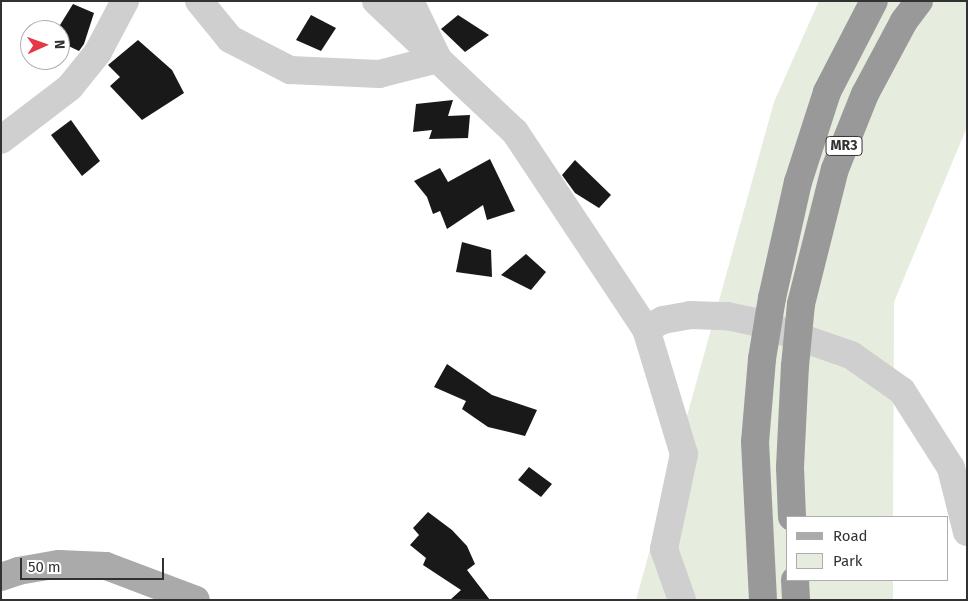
<!DOCTYPE html>
<html>
<head>
<meta charset="utf-8">
<style>
	body { margin:0 }
	#map { position:relative; width:968px; height:601px; overflow:hidden; background:#fff; font-family:"Fira Sans",sans-serif }
	div>[style] { position:absolute }
	.green>* { inset:0; background:#e6ecde }
	.building>* { inset:0; background:#191919 }
	.minor>* { height:28px; margin:-14px; padding:0 14px; transform-origin:14px; border-radius:14px; background:#cfcfcf }
	.major>* { height:28px; margin:-14px; padding:0 14px; transform-origin:14px; border-radius:14px; background:#aaa }
	.highway>* { height:28px; margin:-14px; padding:0 14px; transform-origin:14px; border-radius:14px; background:#999 }
	.highway-bridge>* { height:28px; margin:-14px; padding:0 14px; transform-origin:14px; border-radius:14px; background:#999 }
	span { translate:-50% -50%; white-space:nowrap; text-align:center; line-height:1.15; -webkit-text-stroke:5px #fff; paint-order:stroke }
	.shield-label span { padding:1px 4px; background:#fff; border:1px solid; border-radius:4px; -webkit-text-stroke-width:0 }
	.shield-label { font-size:14px; color:#323232; font-weight:700 }
	.frame { position:absolute; inset:0; border:2px solid #323232; pointer-events:none }
	.legend { position:absolute; left:786px; top:516px; width:162px; height:65px; box-sizing:border-box; background:#fff; border:1px solid #adadad; margin:0; padding:6px 9px; list-style:none; font-size:15px; color:#323232 }
	.legend li { display:flex; align-items:center; gap:10px; height:25px }
	.legend b { width:25px; border:1px solid #adadad }
	.north { position:absolute; left:20px; top:20px; width:50px; height:50px; box-sizing:border-box; background:#fff; border:1px solid #adadad; border-radius:50%; rotate:88deg; font-size:14px; font-weight:700; line-height:20px; text-align:center; color:#323232 }
	.north::after { content:''; display:block; margin:auto; width:18px; height:22px; background:#e53949; clip-path:polygon(50% 0,100% 100%,50% 72%,0 100%) }
	.scale { position:absolute; left:20px; top:558px; width:144px; height:22px; box-sizing:border-box; border:2px solid #323232; border-top:0; padding-left:6px; font-size:15px; line-height:18px; white-space:nowrap; color:#323232; -webkit-text-stroke:4px #fff; paint-order:stroke }
</style>
</head>
<body>
<div id="map">
	<div class="green">
		<div style="clip-path:polygon(819px 1px,967px 1px,967px 127px,894px 302px,893px 517px,787px 517px,787px 580px,893px 580px,893px 600px,636px 600px,774px 102px)"></div>
	</div>
	<div class="building">
		<div style="clip-path:polygon(73px 4px,94px 13px,84px 44px,79px 51px,60px 42px,60px 25px)"></div>
		<div style="clip-path:polygon(311px 15px,336px 28px,321px 51px,296px 40px)"></div>
		<div style="clip-path:polygon(458px 15px,489px 35px,465px 52px,441px 29px)"></div>
		<div style="clip-path:polygon(138px 40px,172px 70px,184px 93px,142px 120px,110px 86px,120px 77px,108px 65px)"></div>
		<div style="clip-path:polygon(453px 100px,448px 116px,470px 115px,468px 138px,429px 139px,432px 130px,413px 132px,416px 104px)"></div>
		<div style="clip-path:polygon(71px 120px,100px 161px,82px 176px,51px 135px)"></div>
		<div style="clip-path:polygon(490px 159px,515px 211px,487px 220px,483px 205px,447px 229px,440px 211px,433px 214px,427px 197px,414px 181px,440px 168px,448px 182px)"></div>
		<div style="clip-path:polygon(575px 160px,611px 195px,599px 208px,575px 193px,562px 175px)"></div>
		<div style="clip-path:polygon(462px 242px,491px 250px,492px 277px,456px 272px)"></div>
		<div style="clip-path:polygon(526px 254px,546px 272px,531px 290px,501px 275px)"></div>
		<div style="clip-path:polygon(447px 364px,492px 395px,537px 410px,525px 436px,488px 427px,462px 409px,466px 401px,434px 387px)"></div>
		<div style="clip-path:polygon(529px 467px,552px 484px,541px 497px,518px 480px)"></div>
		<div style="clip-path:polygon(428px 512px,452px 530px,467px 546px,475px 564px,467px 570px,490px 600px,450px 600px,461px 590px,423px 565px,426px 558px,410px 545px,419px 535px,413px 528px)"></div>
	</div>
	<div class="minor">
		<div style="left:199px;top:1px;width:49px;rotate:50.8deg"></div>
		<div style="left:230px;top:39px;width:68px;rotate:27.3deg"></div>
		<div style="left:290px;top:70px;width:89px;rotate:2.6deg"></div>
		<div style="left:379px;top:74px;width:61px;rotate:-14.3deg"></div>
		<div style="left:438px;top:59px;width:64px;rotate:-115.8deg"></div>
		<div style="left:376px;top:1px;width:191px;rotate:43.3deg"></div>
		<div style="left:515px;top:132px;width:237px;rotate:56.4deg"></div>
		<div style="left:646px;top:329px;width:131px;rotate:73.1deg"></div>
		<div style="left:684px;top:454px;width:97px;rotate:101.9deg"></div>
		<div style="left:664px;top:549px;width:54px;rotate:70.6deg"></div>
		<div style="left:1px;top:140px;width:87px;rotate:-37.5deg"></div>
		<div style="left:70px;top:87px;width:45px;rotate:-51.3deg"></div>
		<div style="left:98px;top:52px;width:58px;rotate:-62.1deg"></div>
		<div style="left:646px;top:329px;width:19px;rotate:-28deg"></div>
		<div style="left:663px;top:320px;width:27px;rotate:-10deg"></div>
		<div style="left:690px;top:315px;width:37px;rotate:2deg"></div>
		<div style="left:727px;top:316px;width:30px;rotate:12deg"></div>
		<div style="left:756px;top:322px;width:101px;rotate:19.2deg"></div>
		<div style="left:851px;top:355px;width:62px;rotate:35.2deg"></div>
		<div style="left:902px;top:391px;width:91px;rotate:57.5deg"></div>
		<div style="left:951px;top:468px;width:66px;rotate:76deg"></div>
	</div>
	<div class="major">
		<div style="left:1px;top:577px;width:18px;rotate:-19deg"></div>
		<div style="left:18px;top:571px;width:42px;rotate:-9.7deg"></div>
		<div style="left:59px;top:564px;width:47px;rotate:2.4deg"></div>
		<div style="left:106px;top:566px;width:96px;rotate:20.7deg"></div>
	</div>
	<div class="highway">
		<div style="left:772px;top:298px;width:119px;rotate:-77.4deg"></div>
		<div style="left:798px;top:182px;width:95px;rotate:-72.1deg"></div>
		<div style="left:827px;top:92px;width:102px;rotate:-62.7deg"></div>
		<div style="left:801px;top:304px;width:139px;rotate:-75.9deg"></div>
		<div style="left:835px;top:169px;width:81px;rotate:-68.2deg"></div>
		<div style="left:865px;top:94px;width:83px;rotate:-61.9deg"></div>
		<div style="left:904px;top:21px;width:25px;rotate:-53deg"></div>
		<div style="left:762px;top:359px;width:83px;rotate:94.8deg"></div>
		<div style="left:755px;top:442px;width:158px;rotate:87.1deg"></div>
		<div style="left:792px;top:517px;width:50px;rotate:-92.3deg"></div>
		<div style="left:790px;top:467px;width:101px;rotate:-87.2deg"></div>
		<div style="left:795px;top:580px;width:20px;rotate:87deg"></div>
	</div>
	<div class="highway-bridge">
		<div style="left:762px;top:359px;width:62px;rotate:-80.7deg"></div>
		<div style="left:795px;top:366px;width:62px;rotate:-84.5deg"></div>
	</div>
	<div class="shield-label">
		<span style="left:844px;top:146px">MR3</span>
	</div>
	<div class="frame"></div>
	<ul class="legend">
	<li><b style="height:6px;background:#aaa"></b>Road</li>
	<li><b style="height:14px;background:#e6ecde"></b>Park</li>
	</ul>
	<div class="north">N</div>
	<div class="scale">50 m</div>
</div>
</body>
</html>
